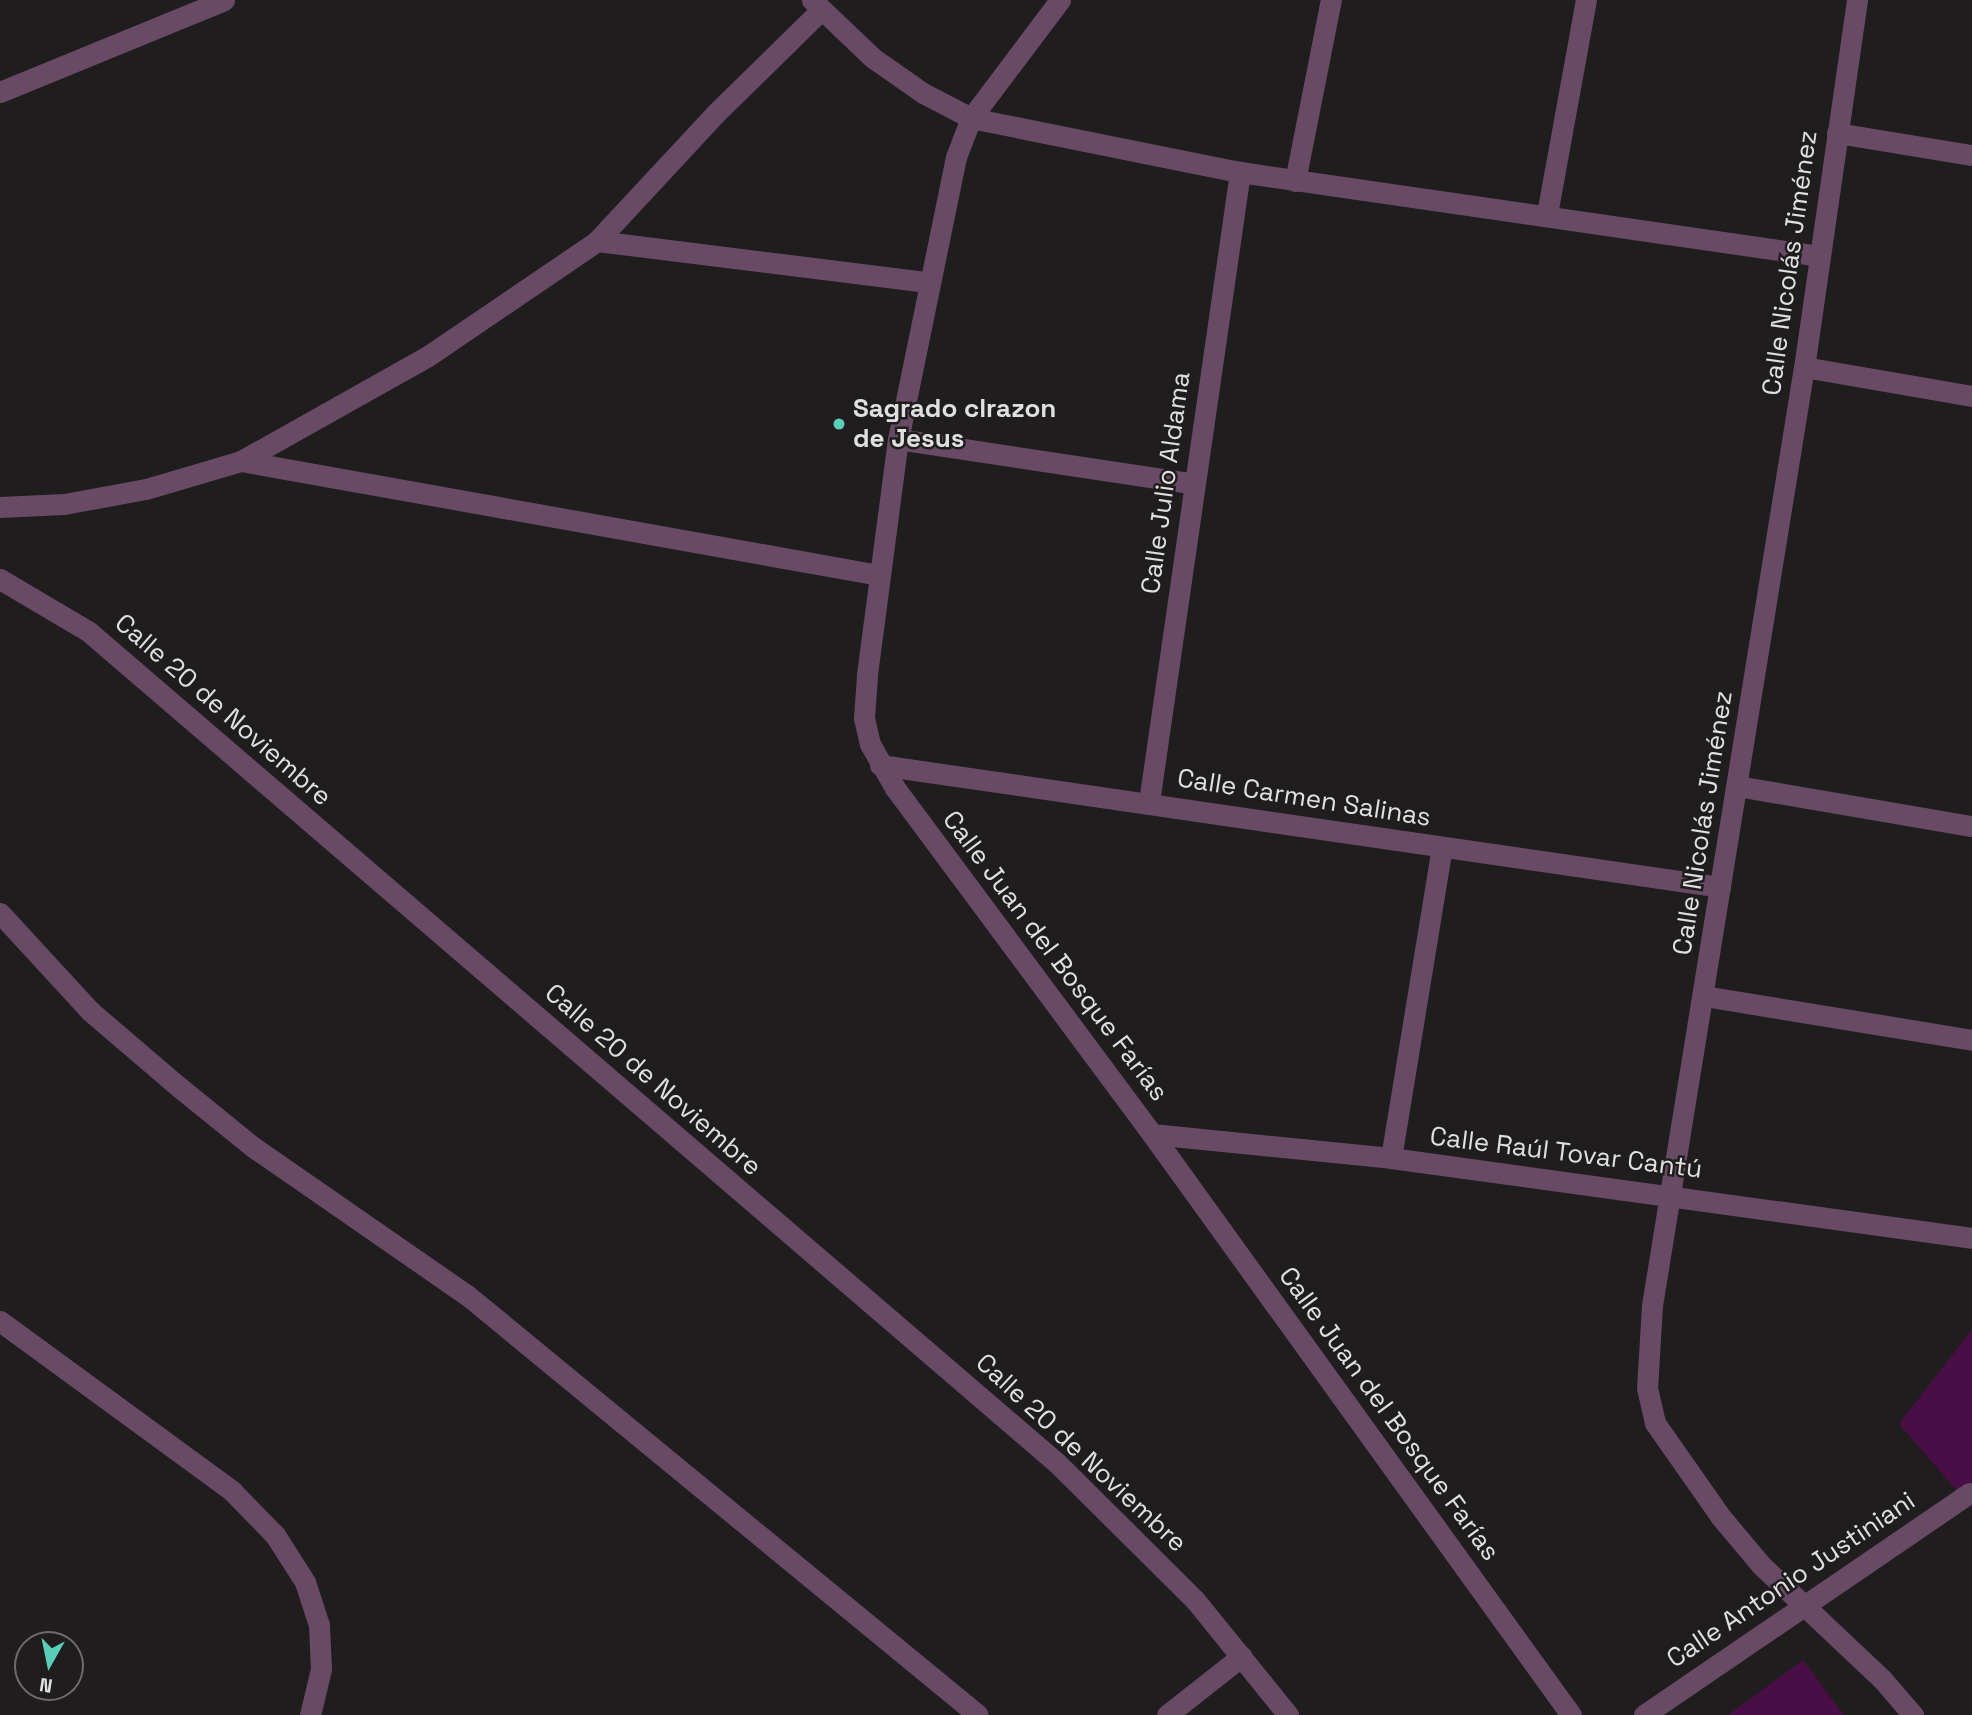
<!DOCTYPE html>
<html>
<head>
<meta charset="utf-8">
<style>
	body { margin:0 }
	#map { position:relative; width:1972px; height:1715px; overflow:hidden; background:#1f1d1e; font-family:"Space Grotesk",sans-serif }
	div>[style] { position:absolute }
	.green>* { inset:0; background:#490e45 }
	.minor>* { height:21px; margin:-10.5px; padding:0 10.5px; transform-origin:10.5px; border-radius:10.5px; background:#684a64 }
	.dots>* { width:19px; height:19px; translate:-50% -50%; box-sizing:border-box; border:4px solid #1f1d1e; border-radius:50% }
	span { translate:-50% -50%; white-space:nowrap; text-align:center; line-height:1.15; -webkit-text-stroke:5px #1f1d1e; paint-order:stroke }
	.street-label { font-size:26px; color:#e1e0e1 }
	.poi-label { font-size:26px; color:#e1e0e1; font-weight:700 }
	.left { translate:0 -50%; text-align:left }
	.north { position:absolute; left:14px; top:1631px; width:70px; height:70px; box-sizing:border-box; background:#1f1d1e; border:2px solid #6d6b6c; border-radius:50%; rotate:189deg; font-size:19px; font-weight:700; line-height:28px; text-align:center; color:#e1e0e1 }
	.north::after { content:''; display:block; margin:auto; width:24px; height:32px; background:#5bcebb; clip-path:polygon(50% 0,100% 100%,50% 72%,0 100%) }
</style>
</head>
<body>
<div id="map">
	<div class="green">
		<div style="clip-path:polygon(1972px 1329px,1972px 1508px,1899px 1424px)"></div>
		<div style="clip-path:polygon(1803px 1660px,1844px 1715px,1728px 1715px)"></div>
	</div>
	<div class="minor">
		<div style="left:812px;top:0;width:84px;rotate:43.6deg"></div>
		<div style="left:873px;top:58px;width:61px;rotate:35deg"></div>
		<div style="left:923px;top:93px;width:54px;rotate:27.5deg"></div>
		<div style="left:971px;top:118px;width:274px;rotate:11.4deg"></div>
		<div style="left:1240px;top:172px;width:585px;rotate:8.25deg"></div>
		<div style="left:1060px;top:0;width:148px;rotate:127deg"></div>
		<div style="left:971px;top:118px;width:42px;rotate:111deg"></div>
		<div style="left:956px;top:157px;width:288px;rotate:101.6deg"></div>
		<div style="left:898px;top:439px;width:239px;rotate:97.5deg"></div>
		<div style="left:867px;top:676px;width:42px;rotate:94.1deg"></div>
		<div style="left:864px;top:718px;width:27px;rotate:77deg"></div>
		<div style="left:870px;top:744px;width:51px;rotate:60.4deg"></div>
		<div style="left:895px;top:788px;width:431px;rotate:53.4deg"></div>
		<div style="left:1152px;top:1134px;width:716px;rotate:54.2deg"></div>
		<div style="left:1857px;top:0;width:371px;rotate:98.2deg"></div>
		<div style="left:1804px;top:367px;width:950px;rotate:99.2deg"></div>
		<div style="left:1652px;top:1305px;width:83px;rotate:93.4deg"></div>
		<div style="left:1647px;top:1388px;width:36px;rotate:77deg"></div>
		<div style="left:1655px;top:1423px;width:113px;rotate:55deg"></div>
		<div style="left:1720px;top:1516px;width:64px;rotate:50.1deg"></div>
		<div style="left:1761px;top:1565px;width:166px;rotate:43.3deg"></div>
		<div style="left:1882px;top:1679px;width:48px;rotate:49.3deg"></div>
		<div style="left:0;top:92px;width:242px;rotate:-22.3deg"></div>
		<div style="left:1837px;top:133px;width:137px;rotate:9.3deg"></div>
		<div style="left:1295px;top:181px;width:185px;rotate:-78.8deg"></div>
		<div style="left:1547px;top:214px;width:218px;rotate:-79.7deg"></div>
		<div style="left:597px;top:241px;width:333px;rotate:7.1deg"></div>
		<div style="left:1804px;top:367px;width:170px;rotate:9.8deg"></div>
		<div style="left:898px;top:439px;width:299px;rotate:8.6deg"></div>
		<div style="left:241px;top:461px;width:648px;rotate:10.13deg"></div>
		<div style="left:0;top:507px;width:64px;rotate:-2.7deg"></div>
		<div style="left:64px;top:504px;width:83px;rotate:-10.4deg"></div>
		<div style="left:146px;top:489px;width:99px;rotate:-16.4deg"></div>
		<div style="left:241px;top:461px;width:214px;rotate:-29.3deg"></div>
		<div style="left:428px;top:356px;width:204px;rotate:-34.2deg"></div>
		<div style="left:597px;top:241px;width:175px;rotate:-47.1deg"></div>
		<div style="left:716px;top:113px;width:146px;rotate:-44.4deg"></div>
		<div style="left:0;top:579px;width:102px;rotate:30.6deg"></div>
		<div style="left:88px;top:631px;width:1276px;rotate:40.65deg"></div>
		<div style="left:1056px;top:1462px;width:196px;rotate:44.8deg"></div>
		<div style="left:1195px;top:1600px;width:148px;rotate:51deg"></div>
		<div style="left:880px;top:765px;width:849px;rotate:8.26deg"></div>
		<div style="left:1737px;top:786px;width:238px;rotate:9.7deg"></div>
		<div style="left:1149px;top:802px;width:637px;rotate:-81.78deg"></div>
		<div style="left:0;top:913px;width:133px;rotate:47.4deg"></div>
		<div style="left:90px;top:1011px;width:117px;rotate:40.5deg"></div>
		<div style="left:179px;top:1087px;width:95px;rotate:39deg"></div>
		<div style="left:253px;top:1147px;width:260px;rotate:34.7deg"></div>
		<div style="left:467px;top:1295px;width:661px;rotate:39.42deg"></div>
		<div style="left:1704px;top:996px;width:272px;rotate:9.3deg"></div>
		<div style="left:1152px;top:1134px;width:240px;rotate:5.7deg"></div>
		<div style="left:1391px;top:1158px;width:586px;rotate:7.84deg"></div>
		<div style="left:1391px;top:1158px;width:315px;rotate:-80.7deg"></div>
		<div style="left:0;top:1321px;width:288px;rotate:36.2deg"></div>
		<div style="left:232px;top:1491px;width:62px;rotate:45.7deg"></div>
		<div style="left:275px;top:1535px;width:56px;rotate:57.4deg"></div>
		<div style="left:305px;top:1582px;width:45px;rotate:72deg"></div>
		<div style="left:319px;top:1625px;width:44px;rotate:87.4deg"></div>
		<div style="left:321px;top:1669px;width:47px;rotate:103.4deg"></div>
		<div style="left:1167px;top:1715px;width:95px;rotate:-38.2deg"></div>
		<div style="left:1644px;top:1715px;width:394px;rotate:-34.3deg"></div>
	</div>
	<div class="dots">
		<div style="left:839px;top:424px;background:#5bcebb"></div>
	</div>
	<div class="street-label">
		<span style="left:1790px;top:263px;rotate:-82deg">Calle Nicolás Jiménez</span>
		<span style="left:1166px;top:483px;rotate:-82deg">Calle Julio Aldama</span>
		<span style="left:223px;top:710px;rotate:41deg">Calle 20 de Noviembre</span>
		<span style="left:1304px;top:798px;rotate:9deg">Calle Carmen Salinas</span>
		<span style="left:1703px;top:823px;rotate:-81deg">Calle Nicolás Jiménez</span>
		<span style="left:1055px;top:956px;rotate:53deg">Calle Juan del Bosque Farías</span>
		<span style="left:653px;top:1080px;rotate:41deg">Calle 20 de Noviembre</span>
		<span style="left:1566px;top:1153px;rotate:7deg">Calle Raúl Tovar Cantú</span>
		<span style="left:1389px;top:1414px;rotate:54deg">Calle Juan del Bosque Farías</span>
		<span style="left:1081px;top:1453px;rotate:43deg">Calle 20 de Noviembre</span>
		<span style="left:1791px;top:1580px;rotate:-34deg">Calle Antonio Justiniani</span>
	</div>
	<div class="poi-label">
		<span class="left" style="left:853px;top:424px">Sagrado clrazon<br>de Jesus</span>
	</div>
	<div class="north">N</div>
</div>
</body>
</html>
